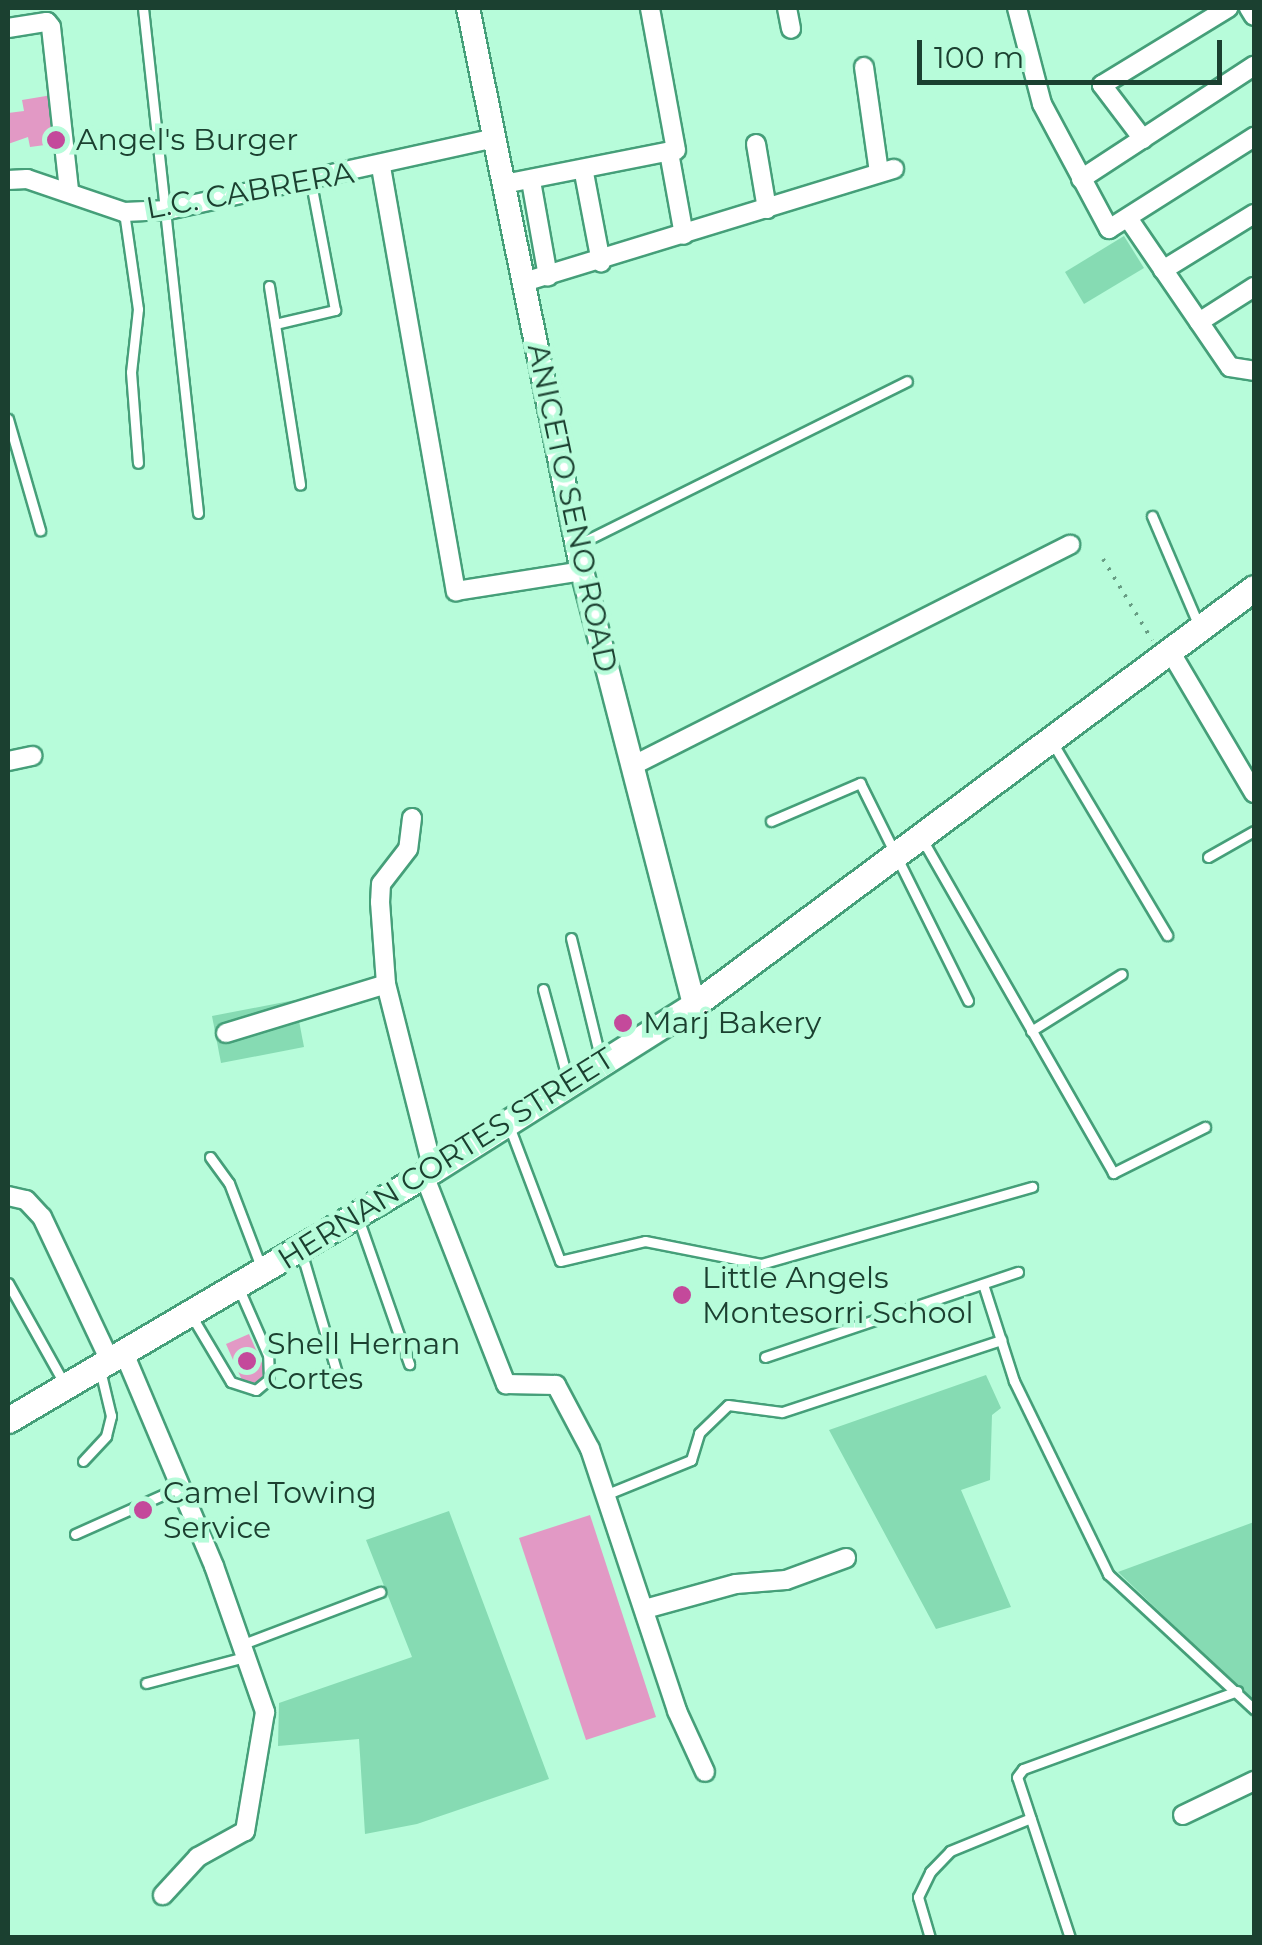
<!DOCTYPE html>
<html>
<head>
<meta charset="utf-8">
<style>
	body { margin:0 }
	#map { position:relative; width:1262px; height:1945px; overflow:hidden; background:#b7fcda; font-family:Montserrat,sans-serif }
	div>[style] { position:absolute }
	.green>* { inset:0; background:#86dbb3 }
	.building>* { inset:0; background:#e299c5 }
	.path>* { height:4px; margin-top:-2px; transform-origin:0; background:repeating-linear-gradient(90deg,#679c83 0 2.5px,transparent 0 10.5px) }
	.roads { filter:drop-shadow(2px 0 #459f79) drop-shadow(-2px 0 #459f79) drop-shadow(0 2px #459f79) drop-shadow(0 -2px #459f79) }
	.service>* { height:9px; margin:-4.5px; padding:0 4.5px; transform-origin:4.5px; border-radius:4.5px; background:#fff }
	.minor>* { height:18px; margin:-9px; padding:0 9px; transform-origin:9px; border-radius:9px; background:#fff }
	.tertiary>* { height:22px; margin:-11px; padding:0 11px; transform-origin:11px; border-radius:11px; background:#fff }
	.secondary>* { height:25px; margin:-12.5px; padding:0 12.5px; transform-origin:12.5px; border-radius:12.5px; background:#fff }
	.dots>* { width:28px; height:28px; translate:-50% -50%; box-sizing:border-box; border:5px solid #b7fcda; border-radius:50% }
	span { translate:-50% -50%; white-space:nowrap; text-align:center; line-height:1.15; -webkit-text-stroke:9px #b7fcda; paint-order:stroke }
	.poi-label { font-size:30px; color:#1b4030 }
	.left { translate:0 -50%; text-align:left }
	.street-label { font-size:30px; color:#1b4030 }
	.frame { position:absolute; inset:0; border:10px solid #1b4030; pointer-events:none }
	.scale { position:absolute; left:917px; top:40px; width:305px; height:45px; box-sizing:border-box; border:5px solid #1b4030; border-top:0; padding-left:12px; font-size:30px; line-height:35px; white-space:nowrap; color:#1b4030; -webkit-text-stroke:8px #b7fcda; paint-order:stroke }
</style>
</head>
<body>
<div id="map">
	<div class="green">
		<div style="clip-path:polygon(1124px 236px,1144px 268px,1084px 304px,1065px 272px)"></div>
		<div style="clip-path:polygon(295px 1000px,304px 1047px,221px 1063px,212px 1016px)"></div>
		<div style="clip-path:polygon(986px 1375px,1001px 1408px,992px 1415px,990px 1480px,961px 1490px,1011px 1607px,936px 1629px,829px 1430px)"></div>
		<div style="clip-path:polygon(449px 1511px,549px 1779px,417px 1824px,365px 1834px,359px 1739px,278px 1746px,279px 1703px,412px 1657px,366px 1540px)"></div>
		<div style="clip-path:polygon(1254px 1522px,1254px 1702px,1118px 1572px)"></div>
	</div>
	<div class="building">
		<div style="clip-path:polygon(52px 95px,60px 143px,30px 147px,28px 137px,8px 144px,8px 113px,24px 111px,22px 100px)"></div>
		<div style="clip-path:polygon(249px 1334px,268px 1377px,245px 1387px,226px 1344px)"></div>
		<div style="clip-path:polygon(590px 1515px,656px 1717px,586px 1740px,519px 1538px)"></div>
	</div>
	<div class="path">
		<div style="left:1103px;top:559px;width:95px;rotate:58.8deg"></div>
	</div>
	<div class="roads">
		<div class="service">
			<div style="left:143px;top:8px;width:508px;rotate:83.78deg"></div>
			<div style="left:124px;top:212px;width:98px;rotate:81.8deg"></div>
			<div style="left:138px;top:309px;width:63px;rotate:96.3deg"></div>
			<div style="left:131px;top:372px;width:91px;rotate:85.6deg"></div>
			<div style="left:269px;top:286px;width:201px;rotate:81.1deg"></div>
			<div style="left:275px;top:324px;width:62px;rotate:-13.1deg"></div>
			<div style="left:335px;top:310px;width:129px;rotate:-100.7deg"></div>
			<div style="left:8px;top:419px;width:116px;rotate:73.9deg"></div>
			<div style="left:1152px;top:516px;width:120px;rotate:66.9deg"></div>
			<div style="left:579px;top:544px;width:366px;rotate:-26.4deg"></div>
			<div style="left:1052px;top:742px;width:225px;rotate:59.2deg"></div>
			<div style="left:771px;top:821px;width:97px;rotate:-23.1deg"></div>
			<div style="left:860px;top:783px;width:243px;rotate:63.6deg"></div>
			<div style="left:922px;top:839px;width:385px;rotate:60.2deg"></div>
			<div style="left:1113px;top:1173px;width:103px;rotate:-26.6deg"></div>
			<div style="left:1208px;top:857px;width:53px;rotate:-29.5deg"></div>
			<div style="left:571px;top:938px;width:127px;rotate:76.3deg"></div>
			<div style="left:543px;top:989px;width:95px;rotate:74.8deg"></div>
			<div style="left:1031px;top:1031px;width:107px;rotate:-32.1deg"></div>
			<div style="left:509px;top:1126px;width:144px;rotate:69.3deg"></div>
			<div style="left:560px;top:1261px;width:87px;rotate:-13.2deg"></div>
			<div style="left:645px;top:1241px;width:118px;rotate:11.2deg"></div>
			<div style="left:761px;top:1264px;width:282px;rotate:-15.9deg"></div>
			<div style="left:210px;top:1157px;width:32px;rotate:54deg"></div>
			<div style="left:229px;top:1183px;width:90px;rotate:69.1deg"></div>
			<div style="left:358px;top:1218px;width:155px;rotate:70.7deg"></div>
			<div style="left:301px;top:1251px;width:127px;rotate:73.6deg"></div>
			<div style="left:8px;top:1283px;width:117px;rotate:60.8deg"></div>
			<div style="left:983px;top:1284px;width:102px;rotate:72.3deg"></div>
			<div style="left:1014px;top:1381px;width:215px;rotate:64deg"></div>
			<div style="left:1108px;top:1574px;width:199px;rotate:42.8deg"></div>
			<div style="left:191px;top:1315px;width:78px;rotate:59.2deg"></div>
			<div style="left:231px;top:1382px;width:26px;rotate:18deg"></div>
			<div style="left:256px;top:1390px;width:17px;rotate:-40deg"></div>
			<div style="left:269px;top:1379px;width:24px;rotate:-92deg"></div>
			<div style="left:268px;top:1355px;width:72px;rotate:-113.7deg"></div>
			<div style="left:765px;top:1357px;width:267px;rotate:-18.6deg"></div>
			<div style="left:83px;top:1461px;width:34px;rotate:-47deg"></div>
			<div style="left:106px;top:1436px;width:21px;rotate:-76deg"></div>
			<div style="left:111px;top:1416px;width:47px;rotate:-103.4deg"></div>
			<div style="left:605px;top:1495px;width:93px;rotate:-22.1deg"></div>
			<div style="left:691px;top:1460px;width:28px;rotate:-73deg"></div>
			<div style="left:699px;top:1433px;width:40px;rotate:-44deg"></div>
			<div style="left:728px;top:1405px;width:54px;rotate:7.4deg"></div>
			<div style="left:782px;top:1412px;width:231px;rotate:-18.2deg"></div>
			<div style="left:75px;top:1534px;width:115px;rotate:-24.1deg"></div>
			<div style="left:243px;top:1644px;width:147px;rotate:-20.8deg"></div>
			<div style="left:146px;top:1683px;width:102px;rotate:-14.7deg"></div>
			<div style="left:930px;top:1938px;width:43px;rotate:-106.3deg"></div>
			<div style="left:918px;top:1897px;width:28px;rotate:-64deg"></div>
			<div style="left:930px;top:1872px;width:29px;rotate:-46deg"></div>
			<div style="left:950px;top:1851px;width:87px;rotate:-22.2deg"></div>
			<div style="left:1070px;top:1938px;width:169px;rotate:-108.2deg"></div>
			<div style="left:1017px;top:1777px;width:10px;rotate:-53deg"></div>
			<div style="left:1023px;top:1769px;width:228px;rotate:-20deg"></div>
		</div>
		<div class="minor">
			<div style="left:787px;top:8px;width:21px;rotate:79deg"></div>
			<div style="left:1017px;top:8px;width:99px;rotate:75.4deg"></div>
			<div style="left:1042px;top:104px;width:142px;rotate:61.8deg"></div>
			<div style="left:1109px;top:229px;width:172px;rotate:-32.4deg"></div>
			<div style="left:1249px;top:8px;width:9px;rotate:58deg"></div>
			<div style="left:8px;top:28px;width:39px;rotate:-9deg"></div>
			<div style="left:47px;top:22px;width:6px;rotate:51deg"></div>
			<div style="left:51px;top:27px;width:165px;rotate:83.7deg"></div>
			<div style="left:864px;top:67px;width:106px;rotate:81.9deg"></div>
			<div style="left:1143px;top:139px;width:68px;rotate:-127.2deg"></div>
			<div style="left:1102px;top:85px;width:148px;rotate:-31.4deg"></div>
			<div style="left:756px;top:144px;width:66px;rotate:80.4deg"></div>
			<div style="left:670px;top:158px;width:78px;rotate:79.7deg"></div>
			<div style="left:381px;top:167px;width:431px;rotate:80deg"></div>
			<div style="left:456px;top:591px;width:128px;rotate:-9deg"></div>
			<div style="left:584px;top:173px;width:91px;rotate:79.2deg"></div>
			<div style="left:1081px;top:179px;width:207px;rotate:-33.2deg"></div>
			<div style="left:8px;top:180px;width:19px;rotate:-3deg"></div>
			<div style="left:27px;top:179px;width:102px;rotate:18.8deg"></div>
			<div style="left:124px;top:212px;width:44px;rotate:-2.6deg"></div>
			<div style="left:168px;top:210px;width:335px;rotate:-12.4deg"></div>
			<div style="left:531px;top:181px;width:97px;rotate:79.9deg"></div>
			<div style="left:504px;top:184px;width:175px;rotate:-11.2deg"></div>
			<div style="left:676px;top:150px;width:144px;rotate:-100.4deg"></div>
			<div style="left:1130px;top:221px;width:177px;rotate:55.6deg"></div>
			<div style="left:1230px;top:367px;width:24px;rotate:9deg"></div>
			<div style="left:1163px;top:270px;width:107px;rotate:-31.6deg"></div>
			<div style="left:524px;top:282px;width:387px;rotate:-17deg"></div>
			<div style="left:1199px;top:322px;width:65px;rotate:-32.5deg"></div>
			<div style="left:1170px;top:651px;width:165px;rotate:59.4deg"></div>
			<div style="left:8px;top:761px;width:25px;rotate:-12deg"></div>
			<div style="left:632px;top:766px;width:491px;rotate:-26.8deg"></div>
			<div style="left:412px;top:818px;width:31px;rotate:97deg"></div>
			<div style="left:408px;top:849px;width:44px;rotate:127.6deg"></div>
			<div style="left:381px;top:884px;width:18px;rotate:93deg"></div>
			<div style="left:380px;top:902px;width:82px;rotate:85.8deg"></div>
			<div style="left:386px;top:984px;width:192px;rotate:75.8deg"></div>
			<div style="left:226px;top:1033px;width:167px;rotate:-17deg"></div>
			<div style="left:424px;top:1175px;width:225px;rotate:68.6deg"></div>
			<div style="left:506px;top:1384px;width:50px;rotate:1.1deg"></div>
			<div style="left:556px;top:1385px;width:72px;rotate:62deg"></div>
			<div style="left:590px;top:1449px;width:276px;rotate:71.6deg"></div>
			<div style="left:677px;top:1711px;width:67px;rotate:65.3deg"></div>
			<div style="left:8px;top:1196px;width:18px;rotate:13deg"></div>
			<div style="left:26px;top:1200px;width:23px;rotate:47deg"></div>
			<div style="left:42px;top:1217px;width:159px;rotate:64.7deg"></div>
			<div style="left:124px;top:1353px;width:231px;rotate:67.1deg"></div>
			<div style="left:214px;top:1566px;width:155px;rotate:70.7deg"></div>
			<div style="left:265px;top:1712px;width:121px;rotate:99.5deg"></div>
			<div style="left:245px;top:1831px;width:54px;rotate:151deg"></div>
			<div style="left:198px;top:1857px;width:52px;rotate:132.6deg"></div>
			<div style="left:645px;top:1609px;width:94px;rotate:-15.4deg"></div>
			<div style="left:736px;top:1584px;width:50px;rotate:-4.6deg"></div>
			<div style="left:786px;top:1580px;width:64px;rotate:-20.1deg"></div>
			<div style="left:1183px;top:1815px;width:79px;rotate:-25.6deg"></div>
		</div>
		<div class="tertiary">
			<div style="left:468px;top:8px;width:574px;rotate:78.55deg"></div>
			<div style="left:582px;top:571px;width:448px;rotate:75.5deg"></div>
		</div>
		<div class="secondary">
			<div style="left:8px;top:1420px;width:493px;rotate:-30.5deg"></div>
			<div style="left:433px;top:1170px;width:309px;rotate:-32.3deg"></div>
			<div style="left:694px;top:1005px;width:698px;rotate:-36.67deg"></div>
		</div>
	</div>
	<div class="dots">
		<div style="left:56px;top:140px;background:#c4499b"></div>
		<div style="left:623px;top:1023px;background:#c4499b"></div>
		<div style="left:682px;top:1295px;background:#c4499b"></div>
		<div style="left:247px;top:1361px;background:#c4499b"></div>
		<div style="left:143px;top:1510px;background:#c4499b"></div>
	</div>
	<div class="poi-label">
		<span class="left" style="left:76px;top:140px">Angel's Burger</span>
		<span class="left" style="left:643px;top:1023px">Marj Bakery</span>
		<span class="left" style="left:702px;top:1295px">Little Angels<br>Montesorri School</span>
		<span class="left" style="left:267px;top:1361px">Shell Hernan<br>Cortes</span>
		<span class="left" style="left:163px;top:1510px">Camel Towing<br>Service</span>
	</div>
	<div class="street-label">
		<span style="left:250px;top:191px;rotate:-10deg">L.C. CABRERA</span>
		<span style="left:572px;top:508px;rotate:78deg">ANICETO SENO ROAD</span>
		<span style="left:446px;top:1159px;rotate:-32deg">HERNAN CORTES STREET</span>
	</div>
	<div class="frame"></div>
	<div class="scale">100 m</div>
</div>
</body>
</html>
